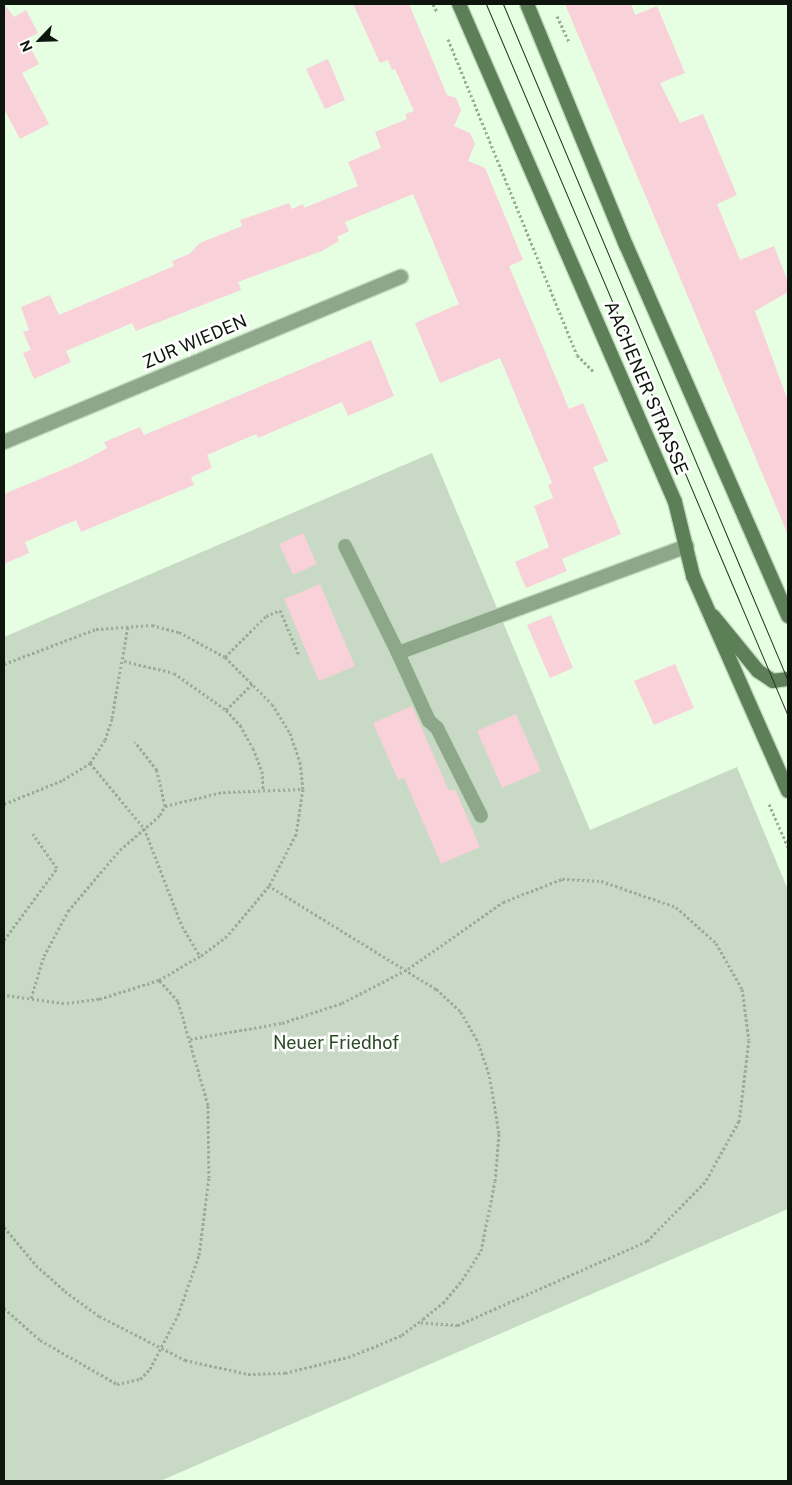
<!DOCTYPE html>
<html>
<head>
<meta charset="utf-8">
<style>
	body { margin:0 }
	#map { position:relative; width:792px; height:1485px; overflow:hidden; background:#e6fee2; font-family:"Public Sans",sans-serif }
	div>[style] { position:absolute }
	.green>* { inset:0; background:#c8d9c5 }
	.building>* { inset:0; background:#f9d1d9 }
	.path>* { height:3px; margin-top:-1.5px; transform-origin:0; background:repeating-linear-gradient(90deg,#9bad98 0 2.5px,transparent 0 5px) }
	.roads { filter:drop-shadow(1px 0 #c3d9c0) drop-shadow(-1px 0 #c3d9c0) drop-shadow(0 1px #c3d9c0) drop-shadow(0 -1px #c3d9c0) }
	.service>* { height:14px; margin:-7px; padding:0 7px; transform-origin:7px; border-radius:7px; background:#8ea68a }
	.minor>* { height:14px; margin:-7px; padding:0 7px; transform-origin:7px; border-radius:7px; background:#8ea68a }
	.secondary>* { height:14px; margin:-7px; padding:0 7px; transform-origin:7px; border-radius:7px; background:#5c7f57 }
	.tram>* { height:1px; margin:-0.5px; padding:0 0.5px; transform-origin:0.5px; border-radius:0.5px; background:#273126 }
	span { translate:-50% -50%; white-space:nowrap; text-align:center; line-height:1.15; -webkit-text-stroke:5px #fff; paint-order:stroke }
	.street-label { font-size:18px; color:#0d150c }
	.park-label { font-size:18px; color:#284a23 }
	.frame { position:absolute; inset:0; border:5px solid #0d150c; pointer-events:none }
	.north { position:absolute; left:15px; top:15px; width:50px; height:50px; -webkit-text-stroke:4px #fff; paint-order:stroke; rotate:246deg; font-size:14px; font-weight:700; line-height:20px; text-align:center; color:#0d150c }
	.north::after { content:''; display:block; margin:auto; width:18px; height:22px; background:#0d150c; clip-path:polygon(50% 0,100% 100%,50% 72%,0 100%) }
</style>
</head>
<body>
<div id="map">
	<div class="green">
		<div style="clip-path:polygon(432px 453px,590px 830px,737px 767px,788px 890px,788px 1209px,160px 1481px,4px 1481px,4px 637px)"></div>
	</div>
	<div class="building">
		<div style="clip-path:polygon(4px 4px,14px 17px,26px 10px,38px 33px,26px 39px,39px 64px,22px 73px,49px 124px,20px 139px,4px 109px)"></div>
		<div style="clip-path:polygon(353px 4px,409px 4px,447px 95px,456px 98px,461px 110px,454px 126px,470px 133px,475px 144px,468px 161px,485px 168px,523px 260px,509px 266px,569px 409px,583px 403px,608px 461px,593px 467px,621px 534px,562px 559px,567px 571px,526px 588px,515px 562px,549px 547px,534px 506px,553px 498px,548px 485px,552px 483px,500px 358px,440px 383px,415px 323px,459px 304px,413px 194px,345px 222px,349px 231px,337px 237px,339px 241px,322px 251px,238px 282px,241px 290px,136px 331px,132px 323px,66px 351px,71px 362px,34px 379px,23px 353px,31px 350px,23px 332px,29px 330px,21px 307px,50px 295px,59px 315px,174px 266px,172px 261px,189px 254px,200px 243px,242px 226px,240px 220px,289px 203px,292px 209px,303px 204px,304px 208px,358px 186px,348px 162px,381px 148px,375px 132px,407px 119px,405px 114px,414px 111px,395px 69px,392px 70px,388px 60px,380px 63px)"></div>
		<div style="clip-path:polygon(565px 4px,631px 4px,635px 15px,657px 6px,685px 73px,660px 83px,680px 123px,703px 114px,737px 195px,717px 204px,740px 260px,774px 246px,788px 282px,788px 292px,755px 311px,788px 401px,788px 535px)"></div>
		<div style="clip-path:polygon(328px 59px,345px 100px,325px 109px,306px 69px)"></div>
		<div style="clip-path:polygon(371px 340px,394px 396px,348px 416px,342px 402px,258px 438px,256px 434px,207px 455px,212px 468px,191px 477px,194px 485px,81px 532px,76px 520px,25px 542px,29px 553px,4px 564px,4px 494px,83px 461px,107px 448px,104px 442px,140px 427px,144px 435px)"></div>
		<div style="clip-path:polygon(303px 533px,317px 564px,293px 575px,279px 544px)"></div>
		<div style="clip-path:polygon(320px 584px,355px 666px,319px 681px,284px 599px)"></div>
		<div style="clip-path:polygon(551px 615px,573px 668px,550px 678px,527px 625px)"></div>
		<div style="clip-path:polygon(675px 664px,694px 708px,654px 725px,634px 681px)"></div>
		<div style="clip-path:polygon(412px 706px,449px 791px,455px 789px,480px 847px,441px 864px,404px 778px,398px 780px,373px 723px)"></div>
		<div style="clip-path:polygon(516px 714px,541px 771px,502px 788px,477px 731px)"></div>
	</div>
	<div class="path">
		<div style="left:433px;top:4px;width:9px;rotate:63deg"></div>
		<div style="left:557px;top:16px;width:29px;rotate:65deg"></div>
		<div style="left:448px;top:39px;width:341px;rotate:67.8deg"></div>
		<div style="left:577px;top:355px;width:23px;rotate:45deg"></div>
		<div style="left:225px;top:657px;width:58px;rotate:-45deg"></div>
		<div style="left:266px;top:616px;width:15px;rotate:-23deg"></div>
		<div style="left:280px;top:610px;width:49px;rotate:67.1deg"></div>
		<div style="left:124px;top:661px;width:51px;rotate:13.5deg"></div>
		<div style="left:174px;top:673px;width:64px;rotate:35.4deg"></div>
		<div style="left:226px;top:710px;width:21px;rotate:47deg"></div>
		<div style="left:240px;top:725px;width:26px;rotate:61deg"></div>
		<div style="left:253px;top:748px;width:25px;rotate:69deg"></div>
		<div style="left:262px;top:771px;width:18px;rotate:87deg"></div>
		<div style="left:4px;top:664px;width:98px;rotate:-20.8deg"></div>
		<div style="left:96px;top:629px;width:56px;rotate:-4.1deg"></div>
		<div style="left:152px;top:625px;width:28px;rotate:15deg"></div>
		<div style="left:179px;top:632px;width:52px;rotate:28.5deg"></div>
		<div style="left:225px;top:657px;width:66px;rotate:45deg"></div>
		<div style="left:272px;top:704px;width:34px;rotate:58deg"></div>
		<div style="left:290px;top:733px;width:31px;rotate:71deg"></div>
		<div style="left:300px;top:762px;width:27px;rotate:84deg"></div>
		<div style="left:303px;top:789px;width:46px;rotate:98.8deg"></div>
		<div style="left:296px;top:834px;width:59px;rotate:117.4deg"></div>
		<div style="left:269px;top:886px;width:65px;rotate:130deg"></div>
		<div style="left:227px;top:936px;width:34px;rotate:143deg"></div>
		<div style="left:200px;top:956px;width:48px;rotate:149.7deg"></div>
		<div style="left:159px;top:980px;width:63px;rotate:162.4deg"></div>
		<div style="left:99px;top:999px;width:35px;rotate:173deg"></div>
		<div style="left:64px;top:1003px;width:61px;rotate:-172.4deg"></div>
		<div style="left:226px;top:710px;width:38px;rotate:-45deg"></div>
		<div style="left:90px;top:763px;width:85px;rotate:50.3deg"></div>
		<div style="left:144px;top:828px;width:105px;rotate:68.8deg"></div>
		<div style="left:182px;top:926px;width:35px;rotate:59deg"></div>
		<div style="left:4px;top:804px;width:64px;rotate:-22.1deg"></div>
		<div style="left:63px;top:780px;width:32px;rotate:-32deg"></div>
		<div style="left:90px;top:763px;width:27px;rotate:-57deg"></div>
		<div style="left:105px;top:740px;width:23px;rotate:-72deg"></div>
		<div style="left:112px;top:718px;width:94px;rotate:-80.2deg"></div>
		<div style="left:769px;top:804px;width:47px;rotate:66.2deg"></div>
		<div style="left:165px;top:806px;width:60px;rotate:-13.6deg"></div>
		<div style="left:223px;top:792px;width:80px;rotate:-2.1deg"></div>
		<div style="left:4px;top:940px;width:89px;rotate:-53.6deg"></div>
		<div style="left:57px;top:868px;width:42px;rotate:-125.2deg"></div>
		<div style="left:31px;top:998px;width:44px;rotate:-72.8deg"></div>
		<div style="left:44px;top:956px;width:51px;rotate:-61.9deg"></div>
		<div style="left:68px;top:911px;width:80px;rotate:-49.6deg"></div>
		<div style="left:120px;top:850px;width:53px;rotate:-41.2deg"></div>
		<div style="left:160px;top:815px;width:10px;rotate:-61deg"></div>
		<div style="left:165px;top:806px;width:37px;rotate:-103deg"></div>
		<div style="left:157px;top:770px;width:36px;rotate:-128deg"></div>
		<div style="left:190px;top:1039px;width:93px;rotate:-9.9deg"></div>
		<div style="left:282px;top:1023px;width:63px;rotate:-18.4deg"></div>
		<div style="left:342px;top:1003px;width:74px;rotate:-27.3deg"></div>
		<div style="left:408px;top:969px;width:116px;rotate:-35.2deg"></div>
		<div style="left:503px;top:902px;width:63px;rotate:-21.3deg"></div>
		<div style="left:562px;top:879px;width:39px;rotate:3deg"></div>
		<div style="left:601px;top:881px;width:79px;rotate:19.1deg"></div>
		<div style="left:676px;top:907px;width:54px;rotate:42deg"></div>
		<div style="left:716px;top:943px;width:53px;rotate:60.5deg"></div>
		<div style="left:742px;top:989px;width:51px;rotate:82.2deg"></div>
		<div style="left:749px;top:1040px;width:82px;rotate:97deg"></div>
		<div style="left:739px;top:1121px;width:70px;rotate:119.1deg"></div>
		<div style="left:705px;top:1182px;width:83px;rotate:134.5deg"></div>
		<div style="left:647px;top:1241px;width:207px;rotate:156deg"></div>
		<div style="left:458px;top:1325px;width:39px;rotate:-176deg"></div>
		<div style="left:4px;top:1227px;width:50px;rotate:49.9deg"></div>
		<div style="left:36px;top:1265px;width:39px;rotate:42deg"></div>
		<div style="left:65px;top:1291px;width:42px;rotate:36.3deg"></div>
		<div style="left:99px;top:1316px;width:97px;rotate:27.1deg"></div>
		<div style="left:185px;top:1360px;width:65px;rotate:12.5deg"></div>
		<div style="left:248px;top:1374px;width:37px;rotate:-2deg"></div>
		<div style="left:285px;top:1373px;width:65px;rotate:-14.3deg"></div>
		<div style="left:348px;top:1357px;width:30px;rotate:-21deg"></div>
		<div style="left:376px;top:1346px;width:28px;rotate:-23deg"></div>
		<div style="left:402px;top:1335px;width:26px;rotate:-37deg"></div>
		<div style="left:423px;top:1319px;width:26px;rotate:-39deg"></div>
		<div style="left:443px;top:1303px;width:30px;rotate:-50deg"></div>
		<div style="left:462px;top:1280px;width:35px;rotate:-57deg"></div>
		<div style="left:481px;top:1251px;width:71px;rotate:-78.7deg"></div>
		<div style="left:495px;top:1181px;width:48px;rotate:-85.2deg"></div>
		<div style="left:499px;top:1133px;width:60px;rotate:-99.6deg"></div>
		<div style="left:489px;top:1074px;width:36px;rotate:-109deg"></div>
		<div style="left:477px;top:1040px;width:34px;rotate:-120deg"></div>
		<div style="left:460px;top:1011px;width:33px;rotate:-137deg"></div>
		<div style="left:436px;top:989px;width:196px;rotate:-148.3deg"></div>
		<div style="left:4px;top:1308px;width:48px;rotate:41.6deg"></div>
		<div style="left:40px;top:1340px;width:89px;rotate:29.7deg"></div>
		<div style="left:117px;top:1384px;width:24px;rotate:-12deg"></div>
		<div style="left:140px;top:1379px;width:14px;rotate:-45deg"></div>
		<div style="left:150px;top:1369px;width:61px;rotate:-62.6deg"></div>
		<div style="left:178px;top:1315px;width:64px;rotate:-70.7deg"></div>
		<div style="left:199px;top:1255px;width:78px;rotate:-82.6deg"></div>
		<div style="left:209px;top:1178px;width:73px;rotate:-90.8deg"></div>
		<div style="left:208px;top:1105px;width:108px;rotate:-106.1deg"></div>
		<div style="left:178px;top:1001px;width:28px;rotate:-132deg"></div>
	</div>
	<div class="roads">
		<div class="service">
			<div style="left:345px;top:546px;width:119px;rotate:63.6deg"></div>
			<div style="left:398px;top:653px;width:308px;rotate:-20.3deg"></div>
			<div style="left:398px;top:653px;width:75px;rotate:65.5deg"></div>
			<div style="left:429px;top:721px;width:11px;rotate:41deg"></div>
			<div style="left:437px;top:728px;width:98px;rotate:63.4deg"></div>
		</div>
		<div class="minor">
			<div style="left:4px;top:442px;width:430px;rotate:-22.6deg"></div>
		</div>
		<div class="secondary">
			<div style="left:459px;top:4px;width:543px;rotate:66.55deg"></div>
			<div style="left:675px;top:502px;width:76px;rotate:76.3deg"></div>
			<div style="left:693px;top:576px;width:235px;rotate:66.2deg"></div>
			<div style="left:527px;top:4px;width:261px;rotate:67.7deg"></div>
			<div style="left:626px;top:245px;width:405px;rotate:66.4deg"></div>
			<div style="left:713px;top:616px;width:71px;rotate:50.7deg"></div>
			<div style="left:758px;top:671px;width:18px;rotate:34deg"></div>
			<div style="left:773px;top:681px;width:15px;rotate:-8deg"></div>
		</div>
	</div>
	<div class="tram">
		<div style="left:486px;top:4px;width:773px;rotate:67.02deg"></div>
		<div style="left:503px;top:4px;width:735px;rotate:67.17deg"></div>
	</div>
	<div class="street-label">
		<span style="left:195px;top:342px;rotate:-23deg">ZUR WIEDEN</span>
		<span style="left:646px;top:388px;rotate:67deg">AACHENER STRASSE</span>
	</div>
	<div class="park-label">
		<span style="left:336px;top:1043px">Neuer Friedhof</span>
	</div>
	<div class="frame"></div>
	<div class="north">N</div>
</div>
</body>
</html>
